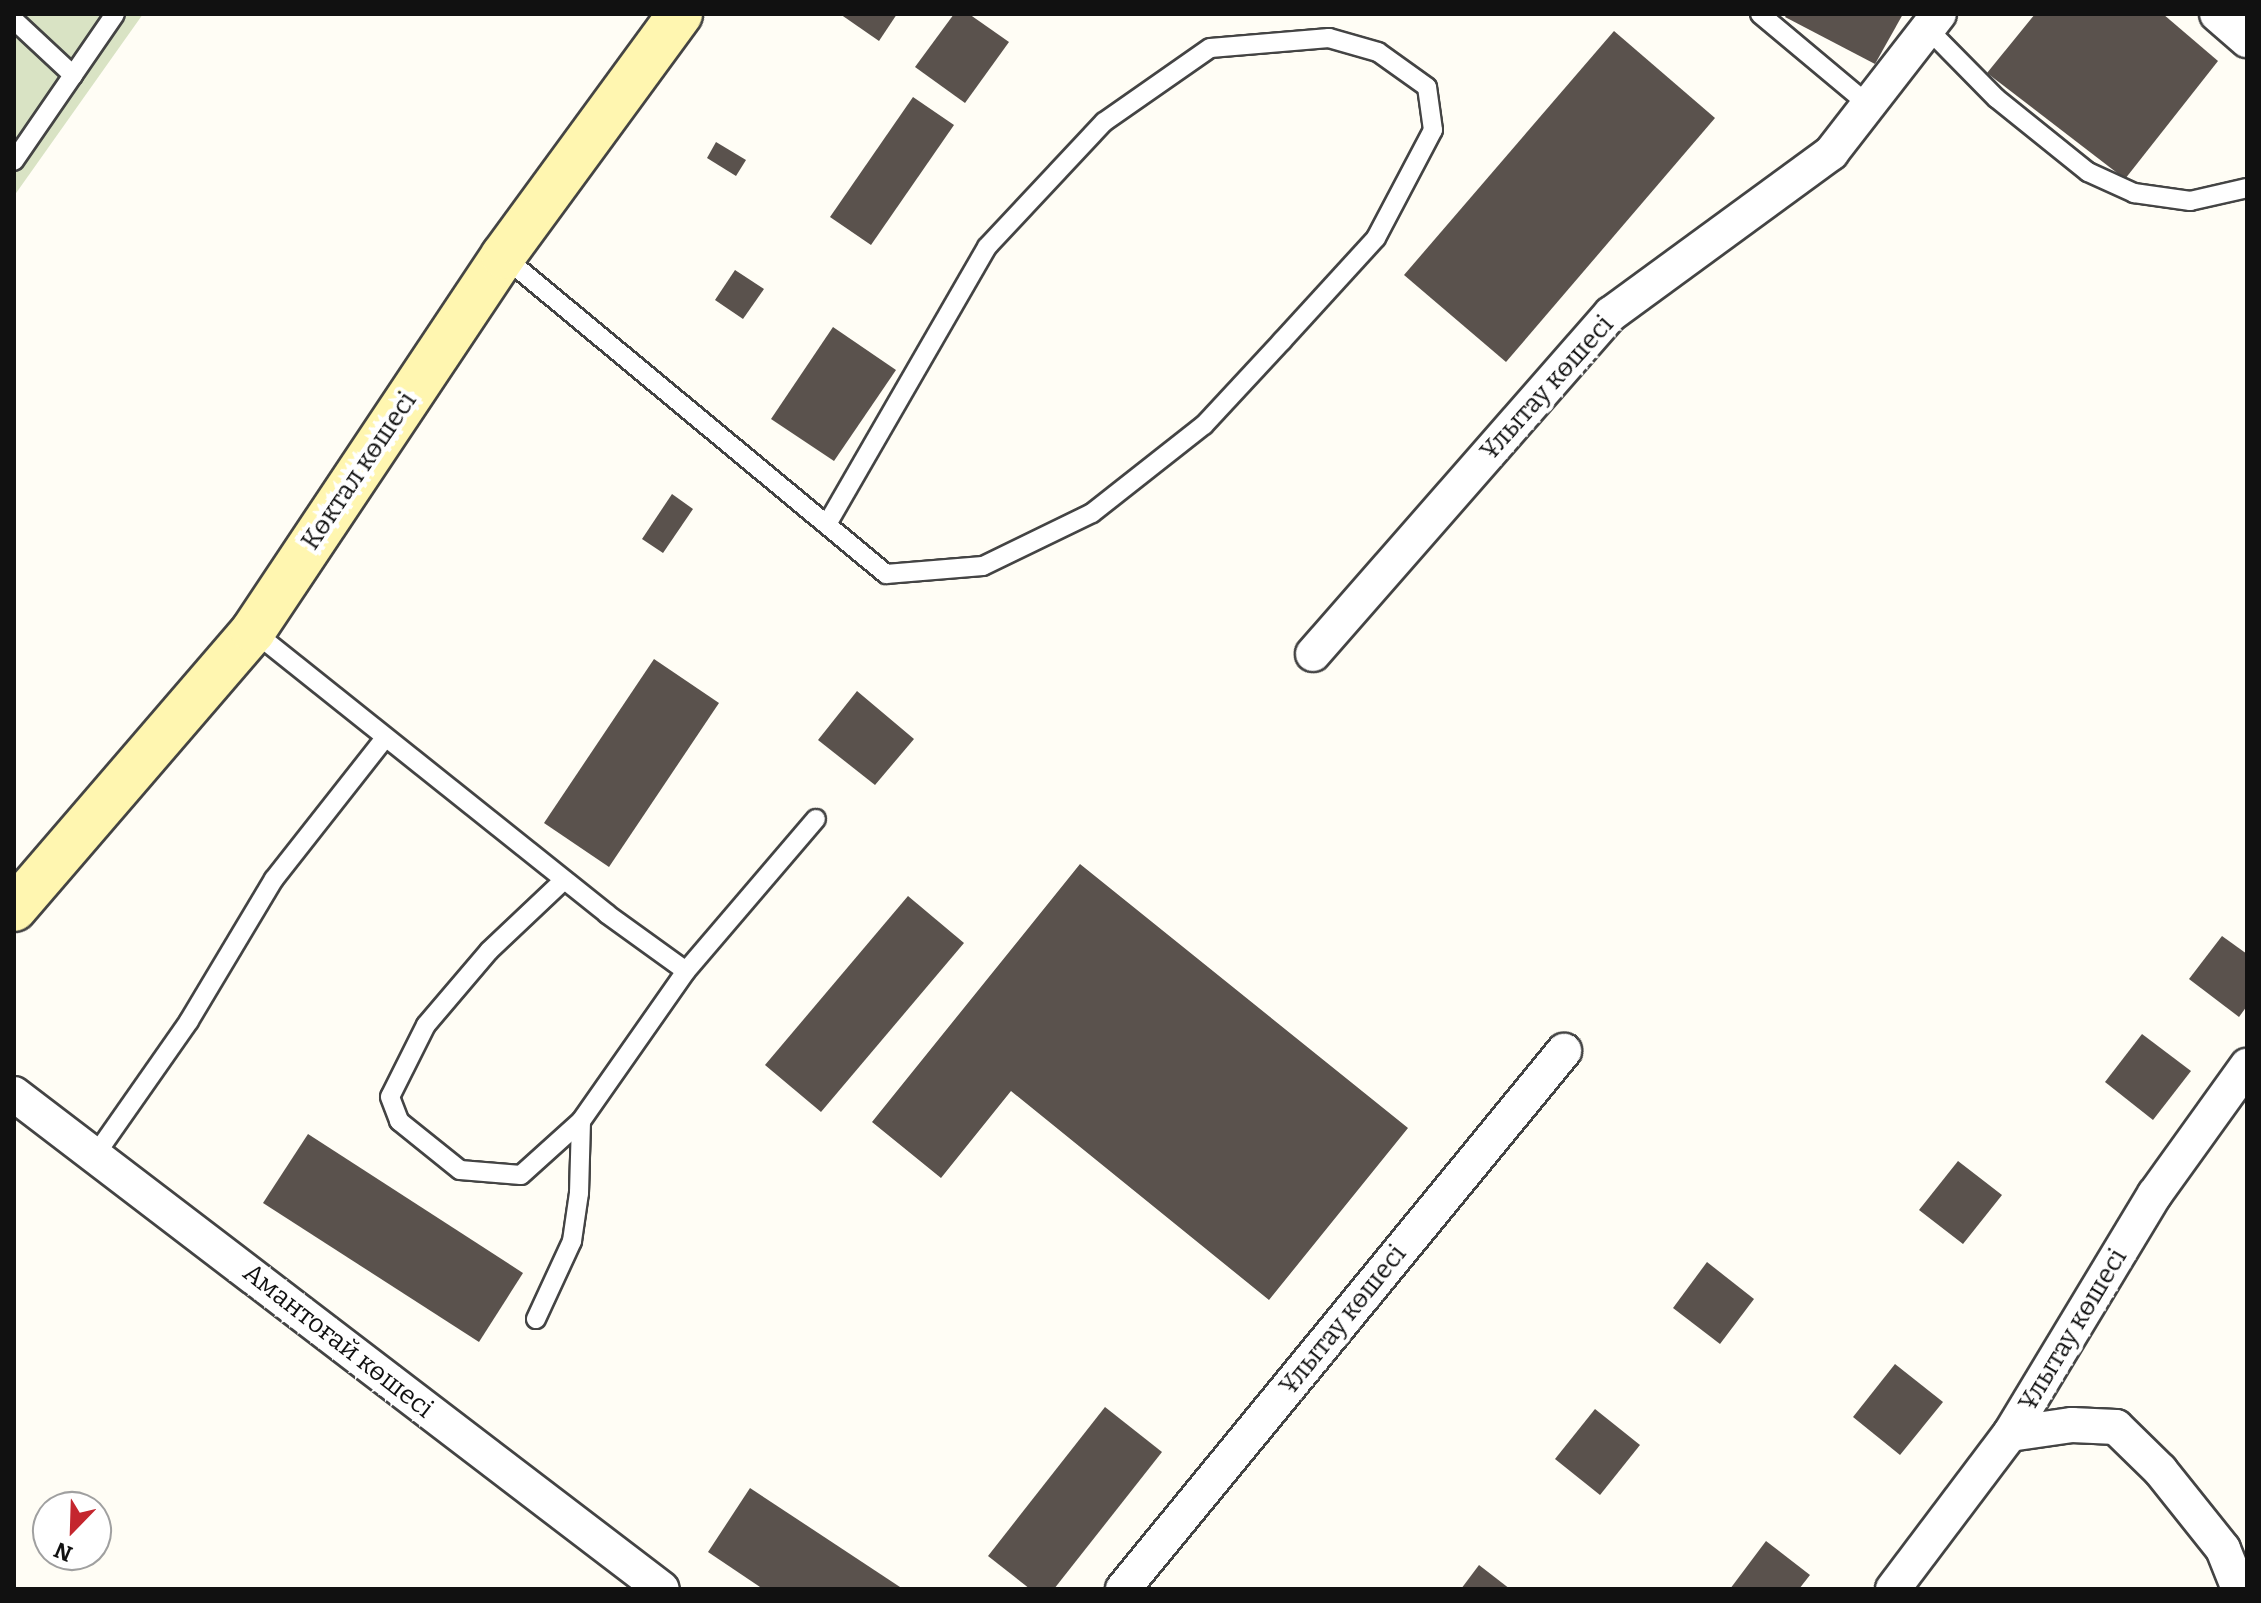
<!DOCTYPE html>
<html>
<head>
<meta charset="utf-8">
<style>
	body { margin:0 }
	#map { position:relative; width:2261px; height:1603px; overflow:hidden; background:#fffdf5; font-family:Bitter,serif }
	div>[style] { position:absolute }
	.cemetery>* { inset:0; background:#d9e3c4 }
	.building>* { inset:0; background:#5a524d }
	.roads { filter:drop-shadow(2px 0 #444) drop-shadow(-2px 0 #444) drop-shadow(0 2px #444) drop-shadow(0 -2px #444) }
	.lane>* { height:18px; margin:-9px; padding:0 9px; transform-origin:9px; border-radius:9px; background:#fff }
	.street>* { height:34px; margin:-17px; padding:0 17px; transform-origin:17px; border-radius:17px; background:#fff }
	.secondary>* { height:44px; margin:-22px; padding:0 22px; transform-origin:22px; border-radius:22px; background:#fff6b0 }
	span { translate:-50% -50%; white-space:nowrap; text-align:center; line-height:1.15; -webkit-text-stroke:8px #fff; paint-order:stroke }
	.street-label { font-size:26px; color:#111 }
	.frame { position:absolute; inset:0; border:16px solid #111; pointer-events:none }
	.north { position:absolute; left:32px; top:1491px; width:80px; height:80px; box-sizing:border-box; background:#fff; border:2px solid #a0a0a0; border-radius:50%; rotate:203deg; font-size:22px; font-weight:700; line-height:32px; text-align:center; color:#111 }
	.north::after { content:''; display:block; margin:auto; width:28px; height:36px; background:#c4262e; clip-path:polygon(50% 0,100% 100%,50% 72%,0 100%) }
</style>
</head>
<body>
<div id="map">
	<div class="cemetery">
		<div style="clip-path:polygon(14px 14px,143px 14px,14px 196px)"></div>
	</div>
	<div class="building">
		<div style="clip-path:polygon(840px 14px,897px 14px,879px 41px)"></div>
		<div style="clip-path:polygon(954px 14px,969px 14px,1009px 42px,965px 103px,915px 67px)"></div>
		<div style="clip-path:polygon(1787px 14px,1903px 14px,1875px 64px,1785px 17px)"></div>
		<div style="clip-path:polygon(2035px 14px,2163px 14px,2218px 61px,2125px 179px,1987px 73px)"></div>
		<div style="clip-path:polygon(1614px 31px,1715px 118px,1506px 362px,1404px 275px)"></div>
		<div style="clip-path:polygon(913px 97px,954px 125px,871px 245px,830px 217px)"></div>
		<div style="clip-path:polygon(716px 142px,746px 160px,736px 176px,707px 158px)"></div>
		<div style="clip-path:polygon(735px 270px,764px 289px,743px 319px,715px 300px)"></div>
		<div style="clip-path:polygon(833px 327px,896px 370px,834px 461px,771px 419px)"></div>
		<div style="clip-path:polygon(672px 494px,693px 509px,663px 553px,642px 539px)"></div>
		<div style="clip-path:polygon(654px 659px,719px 703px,609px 867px,544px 823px)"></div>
		<div style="clip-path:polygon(857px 691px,914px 739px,875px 785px,818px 740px)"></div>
		<div style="clip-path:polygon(1080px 864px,1408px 1128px,1269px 1300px,1011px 1091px,941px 1178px,872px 1122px)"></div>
		<div style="clip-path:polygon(908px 896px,964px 943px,821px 1112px,765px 1065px)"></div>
		<div style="clip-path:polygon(2222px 936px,2247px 954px,2247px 1006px,2239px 1017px,2189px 979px)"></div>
		<div style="clip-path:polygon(2142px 1034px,2191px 1071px,2153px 1120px,2105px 1082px)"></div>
		<div style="clip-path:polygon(308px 1134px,523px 1273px,479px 1342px,263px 1203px)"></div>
		<div style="clip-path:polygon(1958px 1161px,2002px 1195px,1963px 1244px,1919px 1210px)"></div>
		<div style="clip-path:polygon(1707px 1262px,1754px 1299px,1720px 1344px,1673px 1308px)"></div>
		<div style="clip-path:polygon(1895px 1364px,1943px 1402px,1900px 1455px,1853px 1417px)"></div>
		<div style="clip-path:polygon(1105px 1407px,1162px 1452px,1054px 1589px,1030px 1589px,988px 1556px)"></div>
		<div style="clip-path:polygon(1595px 1409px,1640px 1445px,1600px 1495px,1555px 1459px)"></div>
		<div style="clip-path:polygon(750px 1488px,903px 1589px,763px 1589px,708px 1552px)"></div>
		<div style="clip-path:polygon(1766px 1541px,1810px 1575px,1799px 1589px,1730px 1589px)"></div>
		<div style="clip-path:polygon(1479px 1565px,1510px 1589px,1461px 1589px)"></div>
	</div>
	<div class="roads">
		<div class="lane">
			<div style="left:1760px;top:14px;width:142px;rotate:39.9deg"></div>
			<div style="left:14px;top:20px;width:81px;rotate:43deg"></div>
			<div style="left:1928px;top:29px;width:97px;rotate:45.4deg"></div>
			<div style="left:1996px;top:98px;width:118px;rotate:38.8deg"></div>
			<div style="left:2088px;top:172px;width:51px;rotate:24.5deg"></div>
			<div style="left:2134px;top:193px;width:57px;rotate:8.1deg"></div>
			<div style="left:2190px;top:201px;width:58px;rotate:-12.8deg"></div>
			<div style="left:14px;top:161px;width:178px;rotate:-55.5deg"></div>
			<div style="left:503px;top:256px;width:498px;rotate:39.7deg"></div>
			<div style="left:886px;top:574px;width:97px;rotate:-4.7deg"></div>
			<div style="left:983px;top:566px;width:121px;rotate:-25.9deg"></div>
			<div style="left:1092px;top:513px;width:142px;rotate:-38.2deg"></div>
			<div style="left:1204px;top:425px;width:115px;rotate:-47.1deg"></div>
			<div style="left:1282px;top:341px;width:139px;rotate:-47.6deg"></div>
			<div style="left:1376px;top:238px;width:122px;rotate:-62.2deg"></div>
			<div style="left:1433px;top:130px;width:43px;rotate:-97.9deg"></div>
			<div style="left:1427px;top:87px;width:60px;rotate:-144.5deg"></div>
			<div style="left:1378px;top:52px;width:51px;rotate:-164.1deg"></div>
			<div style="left:1329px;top:38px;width:119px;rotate:175.2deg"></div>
			<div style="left:1210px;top:48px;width:129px;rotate:145.1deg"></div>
			<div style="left:1104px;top:122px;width:171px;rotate:133.1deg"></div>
			<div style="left:987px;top:247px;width:320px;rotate:120deg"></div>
			<div style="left:253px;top:631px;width:453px;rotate:38.6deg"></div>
			<div style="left:607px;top:914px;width:97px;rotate:35.8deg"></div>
			<div style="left:564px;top:880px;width:103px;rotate:136.6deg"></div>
			<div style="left:489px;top:951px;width:97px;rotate:130.4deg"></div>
			<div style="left:426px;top:1025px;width:80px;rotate:116.6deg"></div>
			<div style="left:390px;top:1097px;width:26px;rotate:69deg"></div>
			<div style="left:399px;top:1121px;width:78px;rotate:38.8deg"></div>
			<div style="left:460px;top:1170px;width:61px;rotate:4.7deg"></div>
			<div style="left:521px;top:1175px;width:81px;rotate:-42deg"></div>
			<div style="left:581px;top:1121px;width:183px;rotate:-55deg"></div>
			<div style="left:686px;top:971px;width:200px;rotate:-49.5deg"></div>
			<div style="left:96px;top:1154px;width:162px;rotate:-55deg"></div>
			<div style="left:189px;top:1021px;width:165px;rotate:-59.1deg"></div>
			<div style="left:274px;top:879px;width:179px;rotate:-51.8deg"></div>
			<div style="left:536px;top:1319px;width:86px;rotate:-65.2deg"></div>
			<div style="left:572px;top:1241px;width:49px;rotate:-81.7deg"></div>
			<div style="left:579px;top:1193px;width:72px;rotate:-88.4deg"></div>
		</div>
		<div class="street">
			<div style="left:2217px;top:14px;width:40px;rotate:41deg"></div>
			<div style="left:1313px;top:654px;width:452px;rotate:-48.8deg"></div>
			<div style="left:1611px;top:314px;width:273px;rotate:-36.2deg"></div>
			<div style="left:1831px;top:153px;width:176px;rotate:-52.2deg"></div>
			<div style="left:14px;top:1094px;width:815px;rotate:37.38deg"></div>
			<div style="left:2010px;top:1434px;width:63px;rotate:-8.3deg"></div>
			<div style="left:2072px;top:1425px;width:44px;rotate:2.6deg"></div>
			<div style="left:2116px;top:1427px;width:62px;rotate:44.3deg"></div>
			<div style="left:2160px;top:1470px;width:101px;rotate:51.4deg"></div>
			<div style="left:2223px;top:1549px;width:43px;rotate:68.2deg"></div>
			<div style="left:1123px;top:1589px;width:696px;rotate:-50.66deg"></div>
			<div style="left:1893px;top:1589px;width:194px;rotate:-53deg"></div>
			<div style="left:2010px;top:1434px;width:280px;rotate:-58.9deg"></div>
			<div style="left:2155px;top:1194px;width:158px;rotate:-54.3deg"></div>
		</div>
		<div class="secondary">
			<div style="left:14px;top:909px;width:367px;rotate:-49.3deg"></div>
			<div style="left:253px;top:631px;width:451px;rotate:-56.3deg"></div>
			<div style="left:503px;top:256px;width:300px;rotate:-53.8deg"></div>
		</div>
	</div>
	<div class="street-label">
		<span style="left:1547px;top:388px;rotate:-48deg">Ұлытау көшесі</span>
		<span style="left:359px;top:471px;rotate:-56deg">Көктал көшесі</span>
		<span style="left:1343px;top:1320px;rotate:-51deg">Ұлытау көшесі</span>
		<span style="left:2073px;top:1330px;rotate:-59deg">Ұлытау көшесі</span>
		<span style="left:338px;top:1341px;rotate:38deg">Амантоғай көшесі</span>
	</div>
	<div class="frame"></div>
	<div class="north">N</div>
</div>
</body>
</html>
